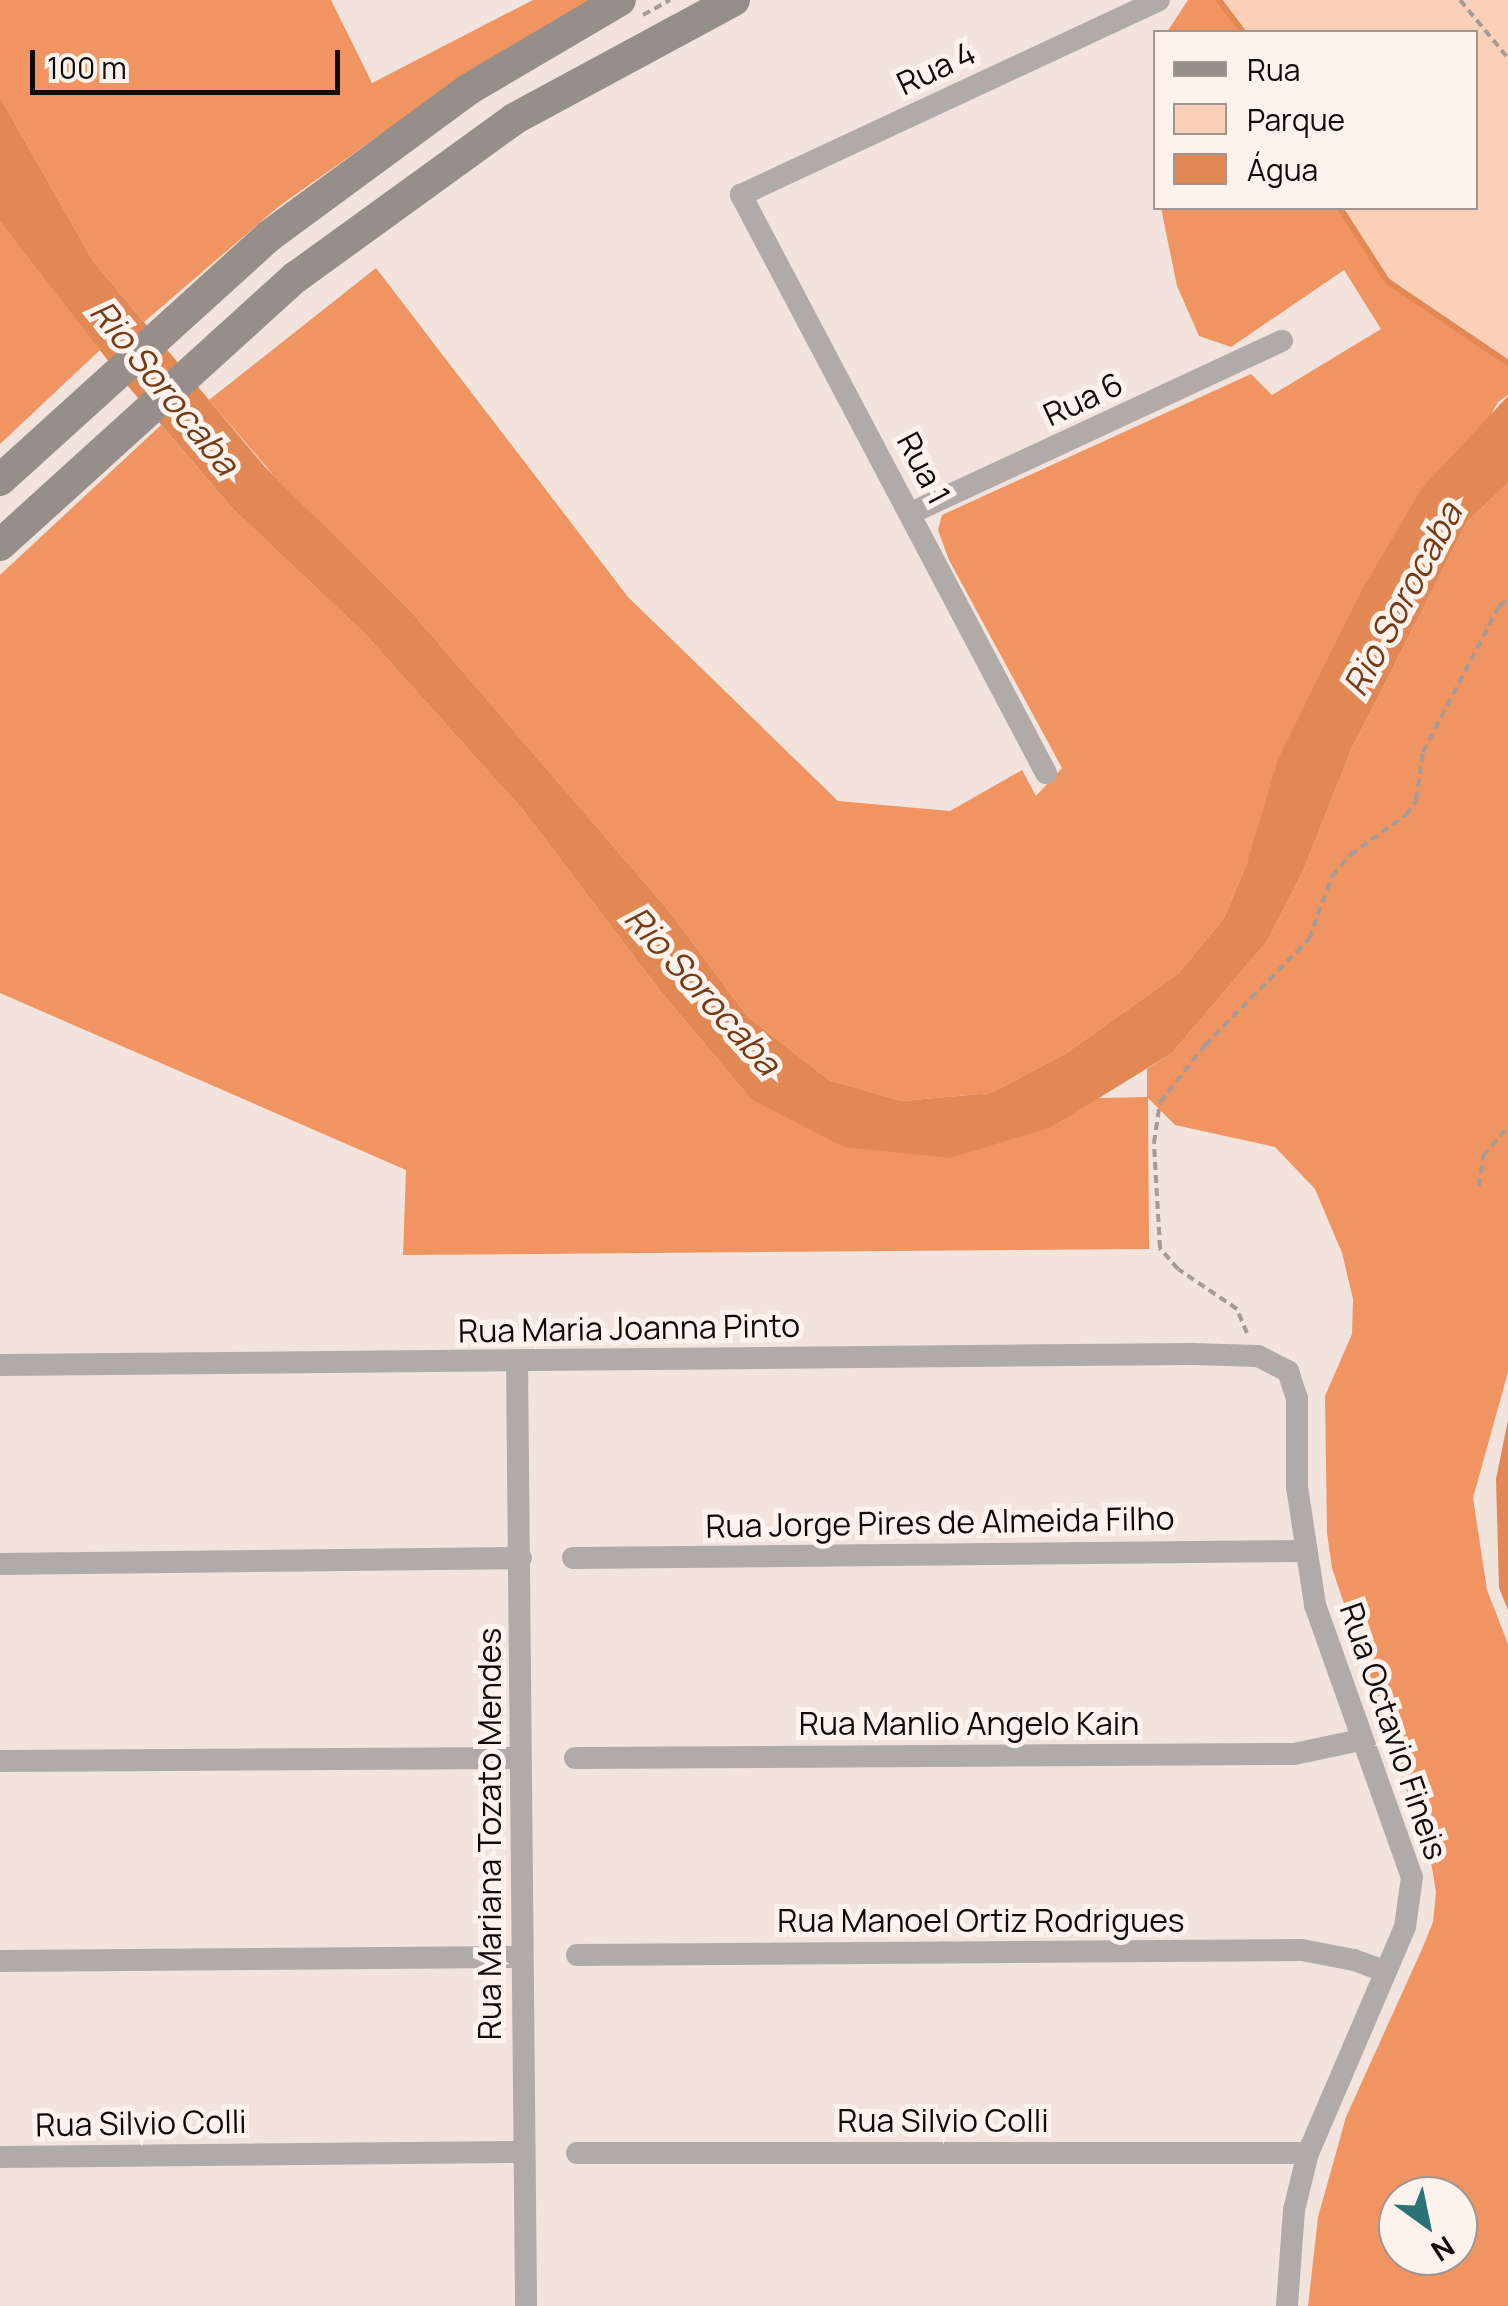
<!DOCTYPE html>
<html>
<head>
<meta charset="utf-8">
<style>
	body { margin:0 }
	#map { position:relative; width:1508px; height:2306px; overflow:hidden; background:#f2e4dd; font-family:Manrope,sans-serif }
	div>[style] { position:absolute }
	.green>* { inset:0; background:#fbd0b9 }
	.forest>* { inset:0; background:#f09562 }
	.water>* { inset:0; background:#e28855 }
	.stream>* { height:6px; margin:-3px; padding:0 3px; transform-origin:3px; border-radius:3px; background:#e28855 }
	.path>* { height:4px; margin-top:-2px; transform-origin:0; background:repeating-linear-gradient(90deg,#a59a94 0 8px,transparent 0 13px) }
	.street>* { height:22px; margin:-11px; padding:0 11px; transform-origin:11px; border-radius:11px; background:#b1aba8 }
	.secondary>* { height:32px; margin:-16px; padding:0 16px; transform-origin:16px; border-radius:16px; background:#968e89 }
	span { translate:-50% -50%; white-space:nowrap; text-align:center; line-height:1.15; -webkit-text-stroke:10px #fef2ed; paint-order:stroke }
	.street-label { font-size:32px; color:#100b09 }
	.water-label { font-size:35px; color:#753a16; font-style:italic }
	.legend { position:absolute; left:1153px; top:30px; width:325px; height:180px; box-sizing:border-box; background:#fef2ed; border:2px solid #9f9692; margin:0; padding:12px 18px; list-style:none; font-size:30px; color:#100b09 }
	.legend li { display:flex; align-items:center; gap:20px; height:50px }
	.legend b { width:50px; border:2px solid #9f9692 }
	.north { position:absolute; left:1378px; top:2176px; width:100px; height:100px; box-sizing:border-box; background:#fef2ed; border:2px solid #9f9692; border-radius:50%; rotate:147deg; font-size:28px; font-weight:700; line-height:40px; text-align:center; color:#100b09 }
	.north::after { content:''; display:block; margin:auto; width:35px; height:45px; background:#297376; clip-path:polygon(50% 0,100% 100%,50% 72%,0 100%) }
	.scale { position:absolute; left:30px; top:50px; width:310px; height:45px; box-sizing:border-box; border:5px solid #100b09; border-top:0; padding-left:12px; font-size:30px; line-height:35px; white-space:nowrap; color:#100b09; -webkit-text-stroke:8px #fef2ed; paint-order:stroke }
</style>
</head>
<body>
<div id="map">
	<div class="green">
		<div style="clip-path:polygon(1219px 0,1508px 0,1508px 363px,1387px 281px,1340px 208px,1476px 208px,1476px 32px,1243px 32px)"></div>
	</div>
	<div class="forest">
		<div style="clip-path:polygon(0 0,331px 0,372px 83px,533px 0,599px 0,374px 139px,278px 207px,144px 322px,93px 261px,0 97px)"></div>
		<div style="clip-path:polygon(1188px 0,1219px 0,1243px 32px,1167px 32px)"></div>
		<div style="clip-path:polygon(1161px 208px,1339px 208px,1387px 281px,1508px 363px,1508px 395px,1498px 402px,1247px 863px,1224px 918px,1179px 973px,1065px 1054px,991px 1093px,902px 1101px,829px 1080px,747px 1016px,669px 911px,409px 609px,275px 477px,209px 400px,376px 268px,628px 597px,838px 801px,950px 811px,1022px 770px,1036px 796px,1062px 768px,949px 560px,938px 530px,942px 515px,1251px 374px,1272px 395px,1381px 329px,1344px 270px,1231px 347px,1199px 336px,1177px 286px)"></div>
		<div style="clip-path:polygon(0 222px,100px 350px,0 444px)"></div>
		<div style="clip-path:polygon(evenodd,161px 425px,233px 509px,364px 633px,523px 810px,661px 992px,751px 1099px,1052px 1127px,1098px 1098px,1147px 1097px,1147px 1069px,1172px 1053px,1268px 940px,1304px 869px,1352px 748px,1467px 522px,1508px 483px,1508px 1372px,1473px 1498px,1487px 1590px,1508px 1644px,1508px 2306px,1308px 2306px,1318px 2217px,1346px 2117px,1422px 1949px,1433px 1922px,1436px 1892px,1431px 1862px,1332px 1568px,1327px 1533px,1325px 1396px,1352px 1334px,1353px 1299px,1342px 1253px,1315px 1189px,1275px 1147px,1175px 1125px,1148px 1098px,1149px 1249px,403px 1255px,406px 1170px,0 993px,0 575px,161px 425px,1398px 2196px,1458px 2196px,1458px 2256px,1398px 2256px,1398px 2196px)"></div>
	</div>
	<div class="water">
		<div style="clip-path:polygon(0 97px,93px 261px,265px 467px,409px 609px,669px 911px,747px 1016px,829px 1080px,902px 1101px,991px 1093px,1065px 1054px,1179px 973px,1224px 918px,1247px 863px,1278px 759px,1362px 590px,1422px 488px,1508px 396px,1508px 483px,1467px 522px,1352px 748px,1304px 869px,1268px 940px,1172px 1053px,1052px 1127px,950px 1158px,844px 1147px,751px 1099px,661px 992px,523px 810px,364px 633px,233px 509px,127px 385px,0 222px)"></div>
		<div style="clip-path:polygon(1508px 1420px,1508px 1610px,1499px 1588px,1496px 1479px)"></div>
	</div>
	<div class="stream">
		<div style="left:1219px;top:0;width:40px;rotate:53deg"></div>
		<div style="left:1340px;top:208px;width:87px;rotate:57.2deg"></div>
		<div style="left:1387px;top:281px;width:146px;rotate:34.1deg"></div>
	</div>
	<div class="path">
		<div style="left:1460px;top:0;width:75px;rotate:50.4deg"></div>
		<div style="left:643px;top:15px;width:31px;rotate:-29deg"></div>
		<div style="left:1479px;top:1186px;width:30px;rotate:-82deg"></div>
		<div style="left:1483px;top:1156px;width:39px;rotate:-50deg"></div>
		<div style="left:1247px;top:1333px;width:26px;rotate:-113deg"></div>
		<div style="left:1237px;top:1309px;width:71px;rotate:-145.9deg"></div>
		<div style="left:1178px;top:1269px;width:28px;rotate:-131deg"></div>
		<div style="left:1160px;top:1248px;width:105px;rotate:-93.3deg"></div>
		<div style="left:1154px;top:1143px;width:41px;rotate:-81.7deg"></div>
		<div style="left:1160px;top:1102px;width:73px;rotate:-51.7deg"></div>
		<div style="left:1205px;top:1045px;width:148px;rotate:-45.5deg"></div>
		<div style="left:1309px;top:939px;width:67px;rotate:-69.9deg"></div>
		<div style="left:1332px;top:876px;width:28px;rotate:-49deg"></div>
		<div style="left:1350px;top:855px;width:69px;rotate:-35.5deg"></div>
		<div style="left:1406px;top:815px;width:18px;rotate:-56deg"></div>
		<div style="left:1416px;top:800px;width:49px;rotate:-81.7deg"></div>
		<div style="left:1423px;top:752px;width:165px;rotate:-62.5deg"></div>
		<div style="left:1499px;top:606px;width:11px;rotate:-38deg"></div>
	</div>
	<div class="street">
		<div style="left:911px;top:513px;width:409px;rotate:-24.9deg"></div>
		<div style="left:1046px;top:773px;width:654px;rotate:-117.82deg"></div>
		<div style="left:741px;top:195px;width:461px;rotate:-25deg"></div>
		<div style="left:517px;top:1362px;width:944px;rotate:89.45deg"></div>
		<div style="left:0;top:1365px;width:1192px;rotate:-0.53deg"></div>
		<div style="left:1192px;top:1354px;width:66px;rotate:1.7deg"></div>
		<div style="left:1258px;top:1356px;width:34px;rotate:27deg"></div>
		<div style="left:1288px;top:1371px;width:28px;rotate:72deg"></div>
		<div style="left:1297px;top:1398px;width:89px;rotate:90deg"></div>
		<div style="left:1297px;top:1487px;width:119px;rotate:81.3deg"></div>
		<div style="left:1315px;top:1605px;width:289px;rotate:70.4deg"></div>
		<div style="left:1412px;top:1877px;width:50px;rotate:98deg"></div>
		<div style="left:1405px;top:1927px;width:246px;rotate:113.2deg"></div>
		<div style="left:1308px;top:2153px;width:59px;rotate:103.8deg"></div>
		<div style="left:1294px;top:2210px;width:96px;rotate:94.2deg"></div>
		<div style="left:573px;top:1558px;width:733px;rotate:-0.55deg"></div>
		<div style="left:0;top:1564px;width:521px;rotate:-0.66deg"></div>
		<div style="left:575px;top:1758px;width:719px;rotate:-0.32deg"></div>
		<div style="left:1294px;top:1754px;width:68px;rotate:-11.8deg"></div>
		<div style="left:0;top:1761px;width:520px;rotate:-0.33deg"></div>
		<div style="left:577px;top:1955px;width:725px;rotate:-0.4deg"></div>
		<div style="left:1302px;top:1950px;width:53px;rotate:10.9deg"></div>
		<div style="left:1354px;top:1960px;width:32px;rotate:20deg"></div>
		<div style="left:0;top:1961px;width:522px;rotate:-0.44deg"></div>
		<div style="left:577px;top:2153px;width:731px"></div>
		<div style="left:0;top:2157px;width:523px;rotate:-0.55deg"></div>
	</div>
	<div class="secondary">
		<div style="left:0;top:480px;width:363px;rotate:-42.2deg"></div>
		<div style="left:269px;top:236px;width:248px;rotate:-36.3deg"></div>
		<div style="left:469px;top:89px;width:175px;rotate:-30.5deg"></div>
		<div style="left:0;top:545px;width:399px;rotate:-42.2deg"></div>
		<div style="left:296px;top:277px;width:269px;rotate:-35.9deg"></div>
		<div style="left:514px;top:119px;width:250px;rotate:-28.4deg"></div>
	</div>
	<div class="street-label">
		<span style="left:936px;top:68px;rotate:-25deg">Rua 4</span>
		<span style="left:1083px;top:399px;rotate:-25deg">Rua 6</span>
		<span style="left:924px;top:468px;rotate:62deg">Rua 1</span>
		<span style="left:629px;top:1328px;rotate:-1deg">Rua Maria Joanna Pinto</span>
		<span style="left:940px;top:1522px;rotate:-1deg">Rua Jorge Pires de Almeida Filho</span>
		<span style="left:969px;top:1723px">Rua Manlio Angelo Kain</span>
		<span style="left:1394px;top:1731px;rotate:71deg">Rua Octavio Fineis</span>
		<span style="left:489px;top:1834px;rotate:-90deg">Rua Mariana Tozato Mendes</span>
		<span style="left:981px;top:1920px">Rua Manoel Ortiz Rodrigues</span>
		<span style="left:943px;top:2120px">Rua Silvio Colli</span>
		<span style="left:141px;top:2123px;rotate:-1deg">Rua Silvio Colli</span>
	</div>
	<div class="water-label">
		<span style="left:165px;top:387px;rotate:51deg">Rio Sorocaba</span>
		<span style="left:1402px;top:599px;rotate:-62deg">Rio Sorocaba</span>
		<span style="left:703px;top:990px;rotate:48deg">Rio Sorocaba</span>
	</div>
	<ul class="legend">
	<li><b style="height:12px;background:#968e89"></b>Rua</li>
	<li><b style="height:28px;background:#fbd0b9"></b>Parque</li>
	<li><b style="height:28px;background:#e28855"></b>Água</li>
	</ul>
	<div class="north">N</div>
	<div class="scale">100 m</div>
</div>
</body>
</html>
